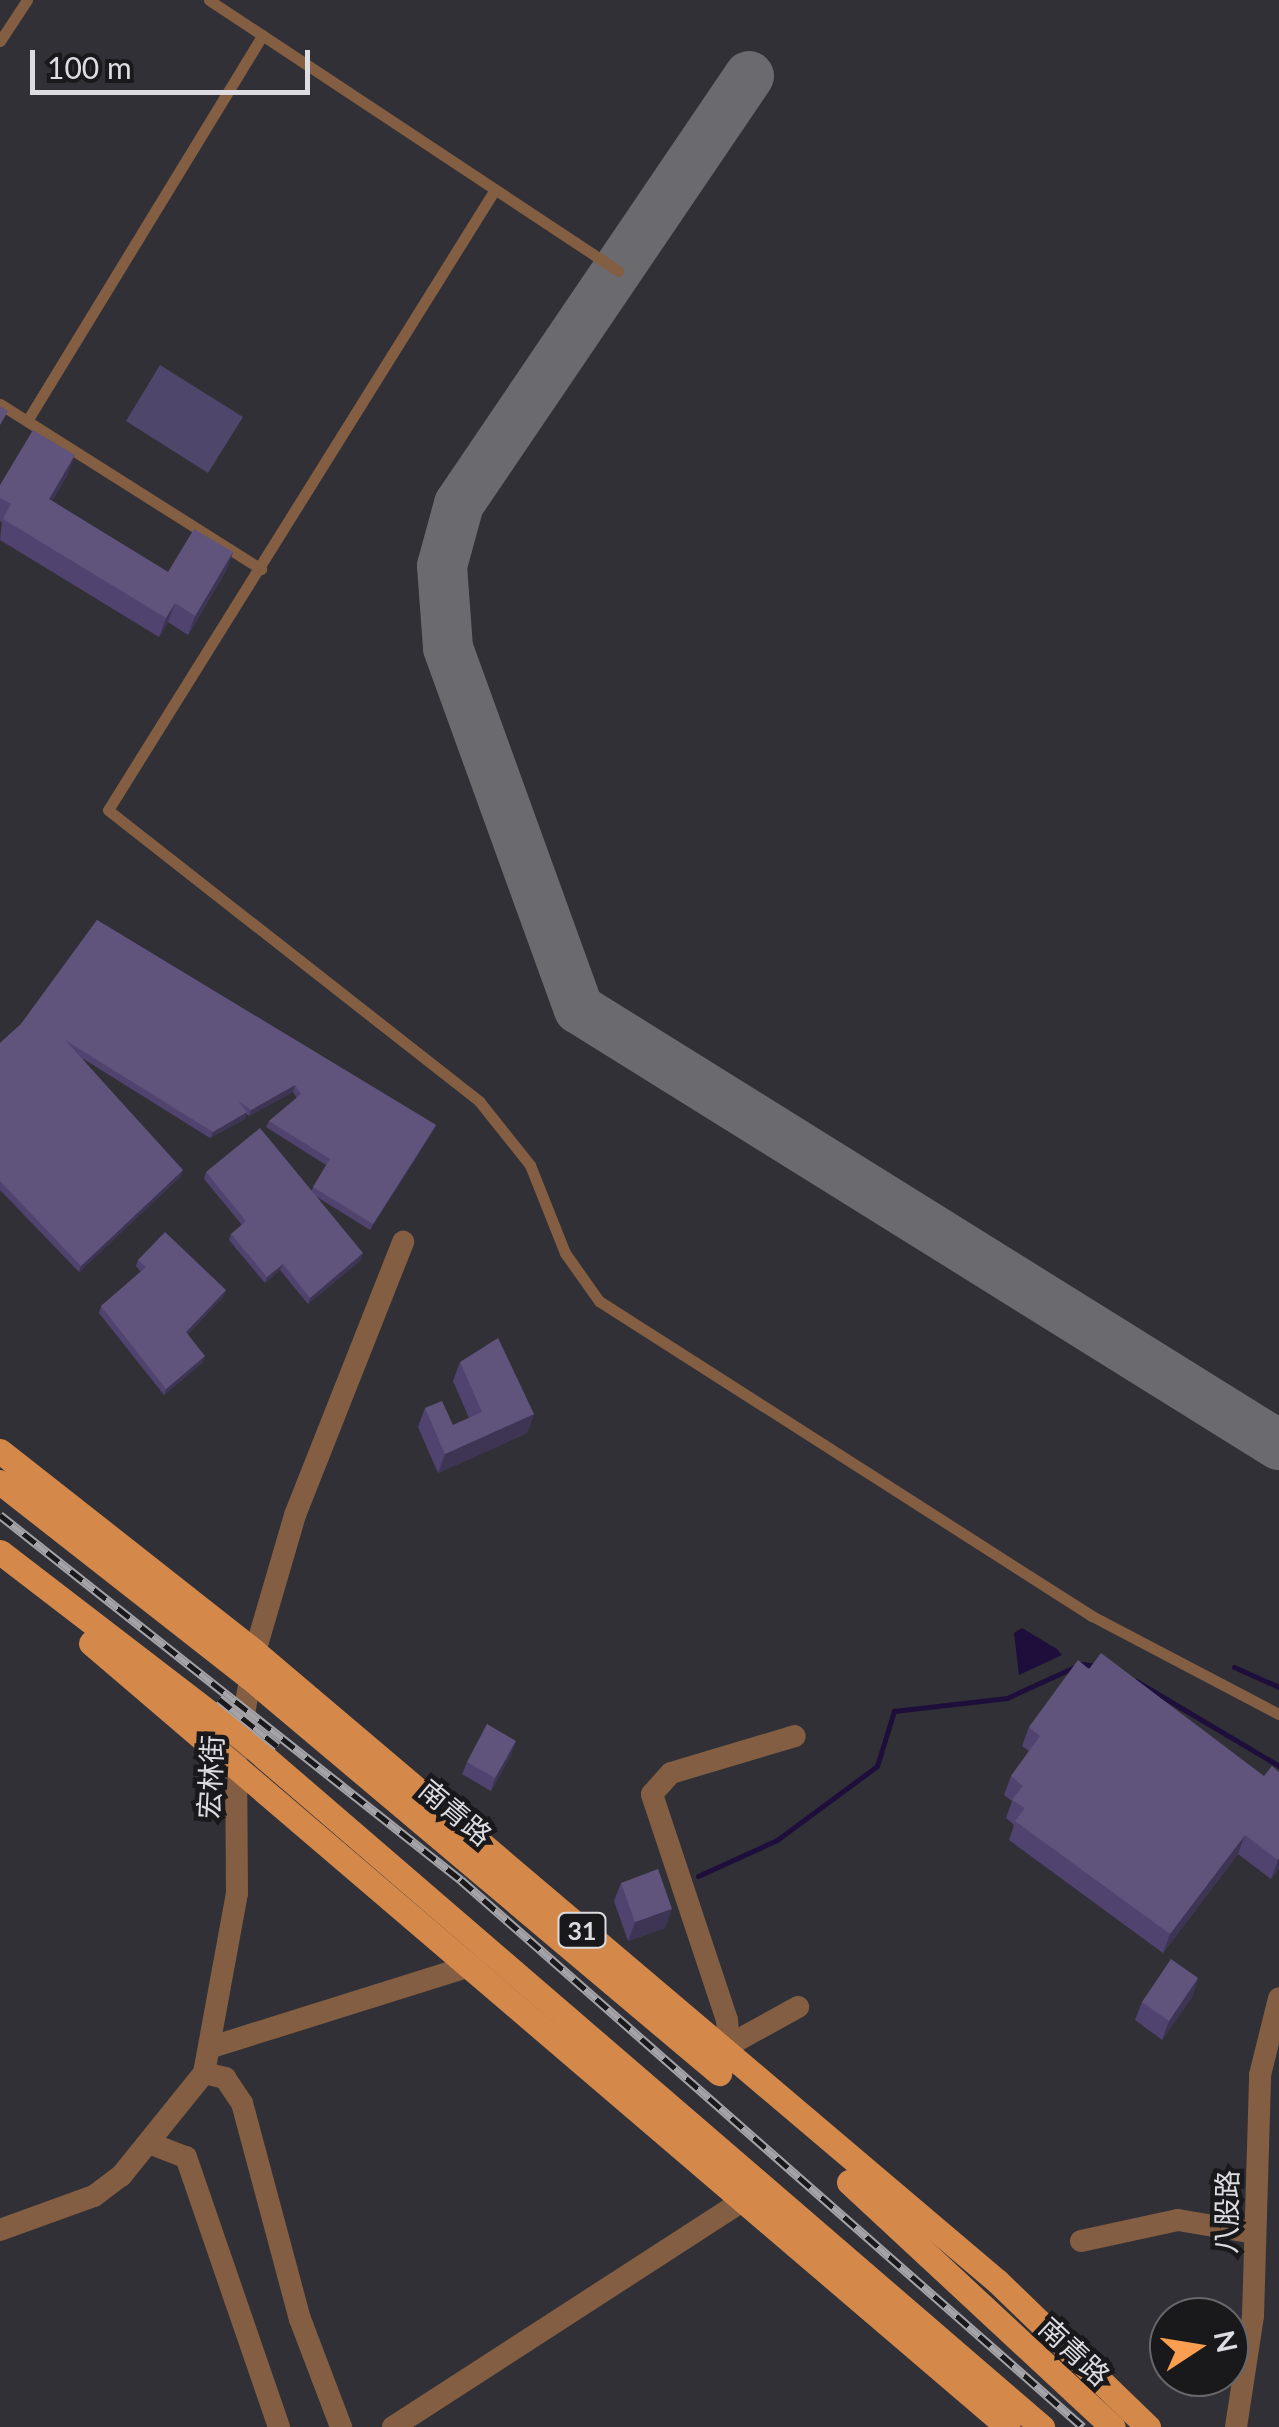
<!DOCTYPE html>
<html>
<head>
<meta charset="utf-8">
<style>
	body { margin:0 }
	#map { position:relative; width:1279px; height:2427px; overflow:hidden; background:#313036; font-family:Lato,"Noto Sans TC",sans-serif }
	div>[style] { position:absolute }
	.green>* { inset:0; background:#4f466b }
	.water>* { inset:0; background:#1e0e3b }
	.stream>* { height:5px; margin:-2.5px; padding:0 2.5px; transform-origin:2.5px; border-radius:2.5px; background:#1e0e3b }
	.taxiway>* { height:50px; margin:-25px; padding:0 25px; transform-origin:25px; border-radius:25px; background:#6a6a6f }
	.lane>* { height:11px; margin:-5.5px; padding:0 5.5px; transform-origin:5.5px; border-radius:5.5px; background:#835e42 }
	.street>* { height:22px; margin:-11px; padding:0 11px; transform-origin:11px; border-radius:11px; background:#835e42 }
	.primary>* { height:25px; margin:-12.5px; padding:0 12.5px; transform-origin:12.5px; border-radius:12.5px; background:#d4894a }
	.rail>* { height:9px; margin-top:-4.5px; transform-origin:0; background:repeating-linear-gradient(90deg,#19181b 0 15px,#a4a3a8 0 30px); box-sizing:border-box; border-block:2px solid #a4a3a8 }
	.wall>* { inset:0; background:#514370 }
	.shaded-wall>* { inset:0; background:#3e3554 }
	.building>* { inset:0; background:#60547c }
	span { translate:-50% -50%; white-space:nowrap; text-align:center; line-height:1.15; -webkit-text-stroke:9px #19181b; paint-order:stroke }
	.shield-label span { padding:2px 8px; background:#19181b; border:2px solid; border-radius:8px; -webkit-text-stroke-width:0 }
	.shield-label { font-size:25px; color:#dddce0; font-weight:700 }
	.street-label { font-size:28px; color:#dddce0 }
	.north { position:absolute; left:1149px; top:2297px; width:100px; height:100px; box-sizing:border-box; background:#19181b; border:2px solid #67666a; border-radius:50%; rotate:78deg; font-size:28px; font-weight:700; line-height:40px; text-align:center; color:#dddce0 }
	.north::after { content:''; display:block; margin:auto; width:35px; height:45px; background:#fb9e50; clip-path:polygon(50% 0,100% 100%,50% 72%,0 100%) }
	.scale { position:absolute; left:30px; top:50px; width:280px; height:45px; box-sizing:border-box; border:5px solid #dddce0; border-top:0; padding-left:12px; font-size:30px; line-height:35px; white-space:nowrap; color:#dddce0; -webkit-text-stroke:8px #19181b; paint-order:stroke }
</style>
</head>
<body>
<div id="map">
	<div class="green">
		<div style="clip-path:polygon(160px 365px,243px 417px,208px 473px,126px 421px)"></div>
	</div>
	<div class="water">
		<div style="clip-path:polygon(1022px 1628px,1057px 1649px,1062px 1655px,1019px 1675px,1014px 1633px)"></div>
	</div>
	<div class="stream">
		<div style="left:1234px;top:1667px;width:49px;rotate:24deg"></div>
		<div style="left:1136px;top:1681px;width:166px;rotate:30.7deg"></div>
		<div style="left:698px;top:1876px;width:87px;rotate:-24.5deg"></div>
		<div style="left:777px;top:1840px;width:124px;rotate:-36.5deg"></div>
		<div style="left:877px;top:1766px;width:58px;rotate:-72.8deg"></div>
		<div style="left:894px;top:1711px;width:114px;rotate:-6.6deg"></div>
		<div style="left:1007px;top:1698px;width:81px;rotate:-24.7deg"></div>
		<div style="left:1081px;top:1664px;width:17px;rotate:7deg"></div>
	</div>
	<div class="taxiway">
		<div style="left:749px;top:76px;width:517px;rotate:124.12deg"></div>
		<div style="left:459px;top:504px;width:64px;rotate:105.3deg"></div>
		<div style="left:442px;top:566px;width:82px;rotate:85.8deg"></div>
		<div style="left:448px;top:648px;width:384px;rotate:70.1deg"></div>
		<div style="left:579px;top:1009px;width:825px;rotate:31.92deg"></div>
	</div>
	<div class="lane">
		<div style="left:209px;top:0;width:491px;rotate:33.5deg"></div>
		<div style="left:0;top:41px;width:49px;rotate:-56.6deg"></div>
		<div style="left:494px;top:191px;width:729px;rotate:121.95deg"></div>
		<div style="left:108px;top:810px;width:472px;rotate:38.1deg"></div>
		<div style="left:479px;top:1101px;width:82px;rotate:51.4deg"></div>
		<div style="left:530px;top:1165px;width:95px;rotate:68.3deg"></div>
		<div style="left:565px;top:1253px;width:59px;rotate:54.7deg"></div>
		<div style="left:599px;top:1301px;width:585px;rotate:32.58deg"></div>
		<div style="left:1092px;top:1616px;width:211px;rotate:27.7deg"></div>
		<div style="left:0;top:404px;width:309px;rotate:32.3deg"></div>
		<div style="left:27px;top:421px;width:452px;rotate:-58.6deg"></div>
	</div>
	<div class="street">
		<div style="left:729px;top:2045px;width:79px;rotate:-28.8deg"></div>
		<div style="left:215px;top:2046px;width:274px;rotate:-17.4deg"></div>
		<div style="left:730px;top:2062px;width:42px;rotate:-94.1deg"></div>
		<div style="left:727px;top:2020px;width:238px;rotate:-108.4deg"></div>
		<div style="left:652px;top:1794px;width:28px;rotate:-48deg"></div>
		<div style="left:671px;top:1773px;width:129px;rotate:-16.6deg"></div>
		<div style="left:204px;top:2073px;width:22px;rotate:13deg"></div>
		<div style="left:225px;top:2078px;width:30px;rotate:56deg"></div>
		<div style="left:242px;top:2103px;width:224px;rotate:75deg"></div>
		<div style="left:300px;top:2319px;width:116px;rotate:69.2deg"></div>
		<div style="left:154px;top:2145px;width:34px;rotate:21deg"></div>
		<div style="left:186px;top:2157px;width:286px;rotate:71deg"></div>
		<div style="left:0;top:2230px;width:100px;rotate:-19.9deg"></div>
		<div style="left:94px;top:2196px;width:34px;rotate:-37deg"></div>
		<div style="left:121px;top:2176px;width:132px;rotate:-51.1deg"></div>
		<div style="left:204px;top:2073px;width:183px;rotate:-79.6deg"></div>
		<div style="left:237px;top:1893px;width:134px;rotate:-90.4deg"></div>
		<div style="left:236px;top:1759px;width:109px;rotate:-79.9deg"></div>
		<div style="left:255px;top:1652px;width:143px;rotate:-73.7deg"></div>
		<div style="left:295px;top:1515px;width:294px;rotate:-68.4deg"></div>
		<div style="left:1081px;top:2241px;width:99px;rotate:-12.2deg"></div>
		<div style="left:1178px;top:2220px;width:78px;rotate:9.6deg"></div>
		<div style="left:393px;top:2427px;width:416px;rotate:-32.9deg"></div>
		<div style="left:1236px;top:2427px;width:112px;rotate:-81.3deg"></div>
		<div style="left:1253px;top:2316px;width:241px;rotate:-88.3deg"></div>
		<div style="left:1260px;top:2075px;width:79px;rotate:-76.1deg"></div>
	</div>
	<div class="primary">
		<div style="left:0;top:1451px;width:325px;rotate:38.2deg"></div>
		<div style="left:255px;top:1652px;width:973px;rotate:40.29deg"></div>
		<div style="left:997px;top:2281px;width:210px;rotate:44deg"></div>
		<div style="left:0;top:1482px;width:316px;rotate:38.1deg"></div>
		<div style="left:249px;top:1677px;width:615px;rotate:40.12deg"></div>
		<div style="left:0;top:1552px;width:302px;rotate:37.5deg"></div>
		<div style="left:240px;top:1736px;width:1059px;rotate:40.75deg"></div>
		<div style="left:91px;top:1643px;width:1206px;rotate:40.53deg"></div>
		<div style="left:849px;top:2182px;width:360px;rotate:42.9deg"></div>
	</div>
	<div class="rail">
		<div style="left:0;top:1515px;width:588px;rotate:38.37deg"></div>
		<div style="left:461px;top:1880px;width:828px;rotate:41.33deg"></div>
		<div style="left:219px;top:1699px;width:75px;rotate:39deg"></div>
	</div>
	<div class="wall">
		<div style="clip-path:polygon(68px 474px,52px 501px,168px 572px,233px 552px,226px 571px,188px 635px,168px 622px,159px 637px,0 540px,2px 522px,0 521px,0 485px)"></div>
		<div style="clip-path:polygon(97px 920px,436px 1125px,433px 1131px,370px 1230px,317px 1197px,361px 1260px,308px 1304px,280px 1270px,265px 1283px,229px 1240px,231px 1234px,242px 1225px,204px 1179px,206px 1172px,311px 1191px,326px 1165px,266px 1127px,269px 1121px,297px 1098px,293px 1092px,249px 1116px,246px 1114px,245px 1119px,210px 1138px,82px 1058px,181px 1176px,79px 1272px,0 1190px,0 1043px,21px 1024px)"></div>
		<div style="clip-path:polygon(138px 1260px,226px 1290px,223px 1297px,188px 1334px,203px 1362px,164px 1395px,99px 1313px,101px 1306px,141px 1272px,136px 1266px)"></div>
		<div style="clip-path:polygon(460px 1362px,534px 1414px,527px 1433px,438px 1473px,418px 1427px,425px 1408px,453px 1425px,469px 1418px,453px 1381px)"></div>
		<div style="clip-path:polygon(1089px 1669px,1264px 1776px,1279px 1868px,1271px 1879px,1238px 1854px,1163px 1953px,1009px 1840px,1014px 1825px,1006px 1818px,1012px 1801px,1004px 1795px,1011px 1776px,1029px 1751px,1022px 1746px,1029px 1727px)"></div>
		<div style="clip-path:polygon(512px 1753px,491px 1791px,462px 1774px,467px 1762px)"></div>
		<div style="clip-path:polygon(621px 1883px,665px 1928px,628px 1941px,614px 1901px)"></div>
		<div style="clip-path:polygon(1198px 1978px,1192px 1997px,1162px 2040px,1135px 2020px,1142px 2002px)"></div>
	</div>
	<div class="shaded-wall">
		<div style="clip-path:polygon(75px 455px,68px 474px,42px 518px,49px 499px)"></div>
		<div style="clip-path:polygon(233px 552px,226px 571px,188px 635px,195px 616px)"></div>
		<div style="clip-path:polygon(175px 603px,168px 622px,159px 637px,166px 618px)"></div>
		<div style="clip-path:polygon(295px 1085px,293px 1092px,249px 1116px,251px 1110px)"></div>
		<div style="clip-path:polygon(247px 1112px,245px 1119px,210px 1138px,213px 1132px)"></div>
		<div style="clip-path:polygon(436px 1125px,433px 1131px,370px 1230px,373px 1224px)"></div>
		<div style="clip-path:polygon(183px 1170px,181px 1176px,79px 1272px,81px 1266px)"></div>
		<div style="clip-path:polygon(363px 1253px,361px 1260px,308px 1304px,310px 1298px)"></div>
		<div style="clip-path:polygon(283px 1264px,280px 1270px,265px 1283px,267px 1277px)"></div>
		<div style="clip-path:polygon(226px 1290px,223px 1297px,184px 1338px,186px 1332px)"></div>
		<div style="clip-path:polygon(205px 1356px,203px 1362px,164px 1395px,166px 1389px)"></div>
		<div style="clip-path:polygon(534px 1414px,527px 1433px,438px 1473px,445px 1454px)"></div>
		<div style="clip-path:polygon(516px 1741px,512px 1753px,491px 1791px,495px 1778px)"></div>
		<div style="clip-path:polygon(1245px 1835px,1238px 1854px,1163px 1953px,1170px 1934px)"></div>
		<div style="clip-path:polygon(1279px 1858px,1279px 1868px,1271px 1879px,1278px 1860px)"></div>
		<div style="clip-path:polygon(672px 1909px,665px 1928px,628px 1941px,635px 1922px)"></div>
		<div style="clip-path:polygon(1198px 1978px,1192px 1997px,1162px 2040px,1169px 2021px)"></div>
	</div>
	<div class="building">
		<div style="clip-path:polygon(0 406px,8px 411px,0 425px)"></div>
		<div style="clip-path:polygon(33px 430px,75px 455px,49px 499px,168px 572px,194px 529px,233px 552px,195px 616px,175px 603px,166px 618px,3px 519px,11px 504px,0 498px,0 485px)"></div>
		<div style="clip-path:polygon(97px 920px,436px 1125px,373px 1224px,313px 1187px,330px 1159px,269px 1121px,301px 1094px,295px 1085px,251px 1110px,238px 1101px,247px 1112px,213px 1132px,65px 1040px,183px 1170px,81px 1266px,0 1181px,0 1043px,21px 1024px)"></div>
		<div style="clip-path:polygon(260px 1128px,363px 1253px,310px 1298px,283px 1264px,267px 1277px,231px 1234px,246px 1221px,206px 1172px)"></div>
		<div style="clip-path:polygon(165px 1232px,226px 1290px,186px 1332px,205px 1356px,166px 1389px,101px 1306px,146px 1267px,138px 1260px)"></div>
		<div style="clip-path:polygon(498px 1338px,534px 1414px,445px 1454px,425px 1408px,442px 1401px,453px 1425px,482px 1412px,460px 1362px)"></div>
		<div style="clip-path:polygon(1101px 1653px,1264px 1776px,1272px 1766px,1279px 1772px,1279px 1858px,1278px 1860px,1245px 1835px,1170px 1934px,1015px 1821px,1025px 1808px,1012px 1800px,1023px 1786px,1011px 1776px,1040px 1736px,1029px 1727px,1078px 1660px,1089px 1669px)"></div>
		<div style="clip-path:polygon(487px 1724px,516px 1741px,495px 1778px,467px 1762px)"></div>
		<div style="clip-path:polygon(658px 1869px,672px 1909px,635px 1922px,621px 1883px)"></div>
		<div style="clip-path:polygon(1171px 1959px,1198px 1978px,1169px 2021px,1142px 2002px)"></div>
	</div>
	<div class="shield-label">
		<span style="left:582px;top:1930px">31</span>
	</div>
	<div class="street-label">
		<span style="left:210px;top:1777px;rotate:-87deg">宏林街</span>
		<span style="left:456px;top:1812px;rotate:40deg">南青路</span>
		<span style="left:1226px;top:2212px;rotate:-89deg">八股路</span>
		<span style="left:1075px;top:2351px;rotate:43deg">南青路</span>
	</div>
	<div class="north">N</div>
	<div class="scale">100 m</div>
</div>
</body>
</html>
